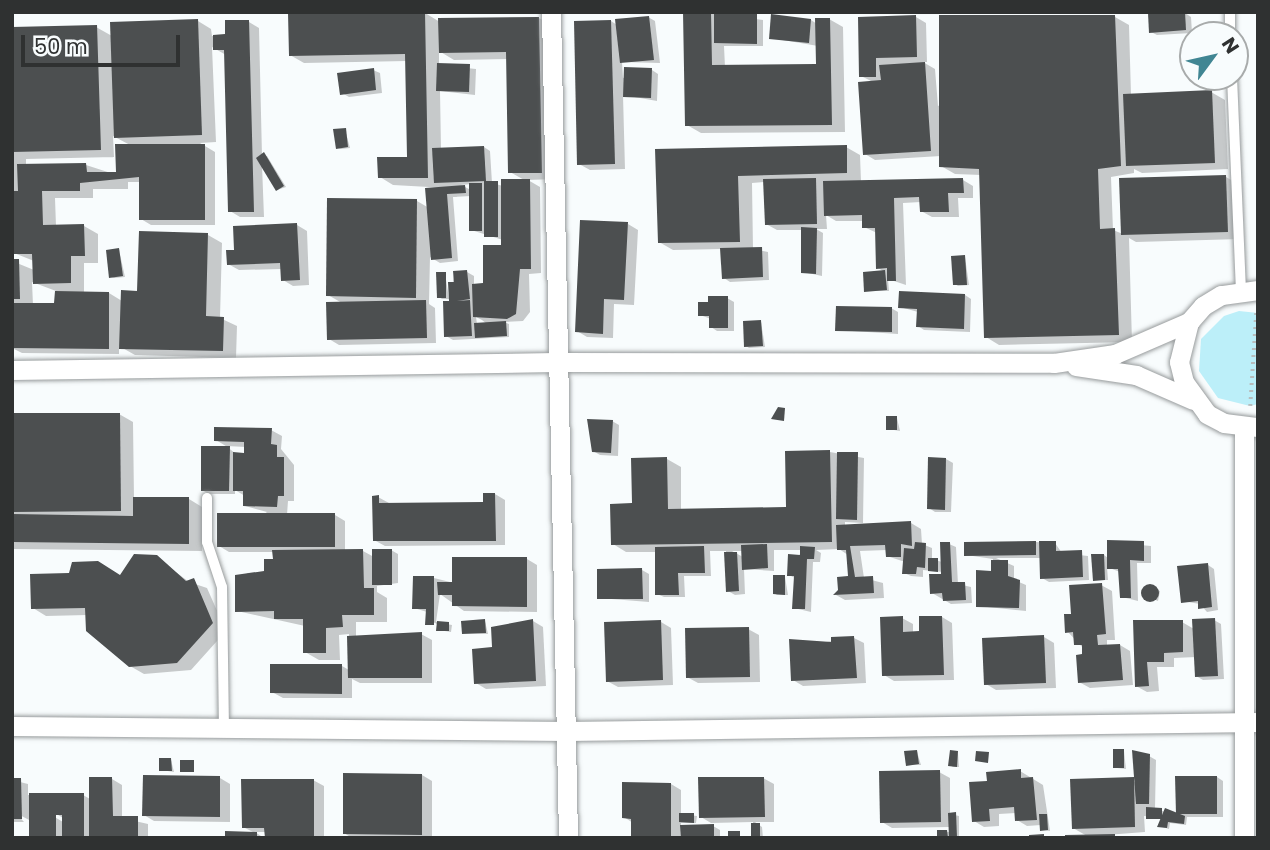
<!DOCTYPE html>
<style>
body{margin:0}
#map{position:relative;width:1270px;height:850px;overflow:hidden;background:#f8fcfd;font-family:Poppins,sans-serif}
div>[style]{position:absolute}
.green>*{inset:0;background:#bceff9}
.shadow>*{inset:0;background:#0003}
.building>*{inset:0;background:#4c4f50}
.round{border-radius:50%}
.path>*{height:3.5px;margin-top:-1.75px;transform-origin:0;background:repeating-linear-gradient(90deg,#b8bcbc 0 2px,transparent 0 7px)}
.roads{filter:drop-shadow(0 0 2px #979b9c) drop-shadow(0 0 2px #979b9c)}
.lane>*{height:10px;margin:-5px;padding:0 5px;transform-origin:5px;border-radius:5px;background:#fff}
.street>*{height:19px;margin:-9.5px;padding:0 9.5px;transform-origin:9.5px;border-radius:9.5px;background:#fff}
span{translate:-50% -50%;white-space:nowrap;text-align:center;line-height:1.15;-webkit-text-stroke:7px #f8fcfd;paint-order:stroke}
.frame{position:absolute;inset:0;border:14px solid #2f3131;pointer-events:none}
.north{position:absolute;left:1179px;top:21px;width:70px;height:70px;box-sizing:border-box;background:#f8fcfd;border:2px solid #a8abab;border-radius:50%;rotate:57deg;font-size:19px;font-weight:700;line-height:28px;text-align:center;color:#2f3131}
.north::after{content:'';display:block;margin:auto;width:24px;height:32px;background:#418693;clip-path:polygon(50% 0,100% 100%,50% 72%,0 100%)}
.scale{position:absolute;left:21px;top:35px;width:159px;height:32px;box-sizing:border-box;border:4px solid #2f3131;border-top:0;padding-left:9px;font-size:21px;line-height:24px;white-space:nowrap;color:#2f3131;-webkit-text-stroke:5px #f8fcfd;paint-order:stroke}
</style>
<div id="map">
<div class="green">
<i style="clip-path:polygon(1239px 311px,1258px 313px,1258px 404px,1250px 406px,1218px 398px,1199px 371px,1201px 339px,1224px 316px)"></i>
</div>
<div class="shadow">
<i style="clip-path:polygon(evenodd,425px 13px,440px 22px,539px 18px,553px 26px,555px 179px,528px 180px,540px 187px,541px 273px,529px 274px,530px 312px,523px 321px,504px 322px,509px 324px,509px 337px,453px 340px,446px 336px,454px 273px,467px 272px,474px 276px,474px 285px,485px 285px,503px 247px,503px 240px,471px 230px,471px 196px,453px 197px,458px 261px,440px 263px,430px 257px,429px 304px,435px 308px,436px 343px,339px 345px,329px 339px,342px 303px,328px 295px,417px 201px,429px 208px,447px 188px,393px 185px,380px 177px,409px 158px,407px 61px,304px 63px,290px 55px,425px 13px,439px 51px,454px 60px,508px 59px,510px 172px,526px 181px,503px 186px,492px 183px,490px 151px,484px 147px,441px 149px,440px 91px,475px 95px,476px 69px,439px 65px,439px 51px,425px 13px,471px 184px,471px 190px,461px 185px,471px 184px,425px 13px,476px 317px,482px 320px,487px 324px,477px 324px,476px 317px)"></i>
<i style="clip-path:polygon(710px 13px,763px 20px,763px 46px,724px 46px,725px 67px,818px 65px,818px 46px,771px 38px,811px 20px,817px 24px,829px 19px,843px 27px,845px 132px,701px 133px,687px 125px)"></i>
<i style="clip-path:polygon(1185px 13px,1191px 17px,1192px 33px,1157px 35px,1151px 32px)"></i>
<i style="clip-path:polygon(648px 17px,655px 21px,660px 63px,622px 62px,623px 78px,652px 70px,658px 74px,657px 101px,623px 95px,625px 169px,590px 170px,579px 164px,611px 21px,617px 25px)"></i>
<i style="clip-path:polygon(916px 17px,926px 23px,927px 62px,923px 62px,935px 69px,938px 106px,1115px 17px,1129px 25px,1131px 95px,1211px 92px,1225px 100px,1228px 169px,1142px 173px,1134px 169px,1134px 173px,1111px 177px,1113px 230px,1123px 234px,1226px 177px,1240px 185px,1241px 239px,1136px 242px,1129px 238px,1132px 342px,999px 345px,986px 337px,981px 175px,955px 174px,941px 166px,941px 156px,875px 160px,865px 154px,873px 82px,861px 76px,860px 18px)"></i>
<i style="clip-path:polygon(evenodd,198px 21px,211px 29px,212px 36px,227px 36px,249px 22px,259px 28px,262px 156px,267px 156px,286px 187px,277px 190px,262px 165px,264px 217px,240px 217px,230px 211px,226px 55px,212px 47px,216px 142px,200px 143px,215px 152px,215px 225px,151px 225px,141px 219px,141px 182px,128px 182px,128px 189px,93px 189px,93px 198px,55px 198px,56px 226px,84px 226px,98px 234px,98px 263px,84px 263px,84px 293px,109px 293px,122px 301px,139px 292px,208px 235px,222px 243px,220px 318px,237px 326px,236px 358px,135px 355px,119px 346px,119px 354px,22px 353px,12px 348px,12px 261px,34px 270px,34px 261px,14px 253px,12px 29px,96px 27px,112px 36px,198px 21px,113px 136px,130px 145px,117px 175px,86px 165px,26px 166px,26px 159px,114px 157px,113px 136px,198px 21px,32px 282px,56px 291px,56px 305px,33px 305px,32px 282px)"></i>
<i style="clip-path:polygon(373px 70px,380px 73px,382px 93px,349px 97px,342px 93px)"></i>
<i style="clip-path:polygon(345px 130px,350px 148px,341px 149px,338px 148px)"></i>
<i style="clip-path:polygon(846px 147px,860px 155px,861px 182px,963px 180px,973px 186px,973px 198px,958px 198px,959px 217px,932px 217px,921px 211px,921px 202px,903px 203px,906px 285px,888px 279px,889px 291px,866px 291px,885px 272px,878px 268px,877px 233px,864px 227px,864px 221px,836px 221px,826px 215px,827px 229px,816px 229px,823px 233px,822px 276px,803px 272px,803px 230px,777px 230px,766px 224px,765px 182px,752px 183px,753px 249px,768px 252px,769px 280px,730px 282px,724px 278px,722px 249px,673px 250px,659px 242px,657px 150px)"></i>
<i style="clip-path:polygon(628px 224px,638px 230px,634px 305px,614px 304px,613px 338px,587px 337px,577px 331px)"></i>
<i style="clip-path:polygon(297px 225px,307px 231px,309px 285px,293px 286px,283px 280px,282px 269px,239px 270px,228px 264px,236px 251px)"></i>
<i style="clip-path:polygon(119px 250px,125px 277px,114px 278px,111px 277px)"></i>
<i style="clip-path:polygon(965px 257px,969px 285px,958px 286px,955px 284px)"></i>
<i style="clip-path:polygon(445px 273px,449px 299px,442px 299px,439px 297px)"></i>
<i style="clip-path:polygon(965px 295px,971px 299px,970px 332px,924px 330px,918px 326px,918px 312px,900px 307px)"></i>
<i style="clip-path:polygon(727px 298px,734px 302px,734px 331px,717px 331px,711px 327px,711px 319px,700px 315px,710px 304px)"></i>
<i style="clip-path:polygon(891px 308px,898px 312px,898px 334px,837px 330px)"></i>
<i style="clip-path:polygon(761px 322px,765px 347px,749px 348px,746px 346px)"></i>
<i style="clip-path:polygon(119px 414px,133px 422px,134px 499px,189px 499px,202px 507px,202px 551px,12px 549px,12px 415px)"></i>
<i style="clip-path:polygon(897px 418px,900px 431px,888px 429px)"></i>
<i style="clip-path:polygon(612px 421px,619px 425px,618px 456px,600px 455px,593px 451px)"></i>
<i style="clip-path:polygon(evenodd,271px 430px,282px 436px,281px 449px,294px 465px,294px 501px,288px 501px,287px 515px,335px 515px,345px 521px,345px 551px,363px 551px,374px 557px,391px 550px,398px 554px,398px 583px,377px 586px,377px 592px,387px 598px,387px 622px,356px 622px,356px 637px,421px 634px,432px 640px,432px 683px,360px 683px,352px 679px,352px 698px,283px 698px,272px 692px,342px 666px,349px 670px,349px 634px,339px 635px,340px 660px,319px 660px,305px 652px,305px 626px,237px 611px,247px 573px,266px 572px,275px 560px,274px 552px,229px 552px,219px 546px,267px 512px,245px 506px,245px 496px,235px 490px,235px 494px,209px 494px,202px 490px,229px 448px,216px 440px,271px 430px,226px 446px,246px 447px,246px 455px,236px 454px,226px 446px)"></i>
<i style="clip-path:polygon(evenodd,787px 452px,830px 452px,864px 458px,863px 523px,845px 522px,845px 526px,911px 523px,921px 529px,922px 544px,932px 548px,932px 559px,942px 562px,949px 544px,956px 547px,958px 584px,971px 587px,972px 603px,951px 604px,932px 593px,943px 572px,923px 570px,923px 577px,911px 576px,904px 573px,905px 562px,887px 556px,887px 550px,860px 551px,864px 578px,883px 583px,884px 598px,845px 600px,836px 595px,850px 578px,848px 555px,839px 549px,816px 550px,821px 553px,820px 562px,813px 562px,811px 612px,794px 608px,795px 578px,789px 575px,802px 550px,774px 550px,774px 571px,744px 569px,745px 594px,735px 595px,728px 591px,726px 551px,710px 551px,711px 576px,684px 576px,685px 597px,664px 597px,657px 594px,656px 552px,626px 552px,613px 544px,633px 505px,667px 459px,681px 467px,681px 511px,788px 509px,787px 452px,732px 551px,743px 551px,743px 557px,732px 551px)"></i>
<i style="clip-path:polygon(946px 459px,953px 463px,951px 512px,935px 512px,929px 508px)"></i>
<i style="clip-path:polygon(495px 494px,505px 500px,505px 545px,385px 546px,374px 540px,378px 497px,389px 503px,485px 504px)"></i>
<i style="clip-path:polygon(1036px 542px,1055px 543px,1062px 553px,1088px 556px,1089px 580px,1049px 582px,1042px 578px,1041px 558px,996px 558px,1014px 566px,1014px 580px,1026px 585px,1026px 611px,978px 606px,992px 572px,993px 559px,966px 555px)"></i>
<i style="clip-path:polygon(1109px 542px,1151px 546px,1151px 563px,1137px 563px,1138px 601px,1122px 597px,1120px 572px,1107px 567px,1108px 580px,1094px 580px,1104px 555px,1108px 558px)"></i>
<i style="clip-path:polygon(156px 557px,189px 582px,207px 588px,226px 631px,191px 670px,144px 674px,130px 666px,87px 615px,46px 616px,33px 608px,121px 577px)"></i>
<i style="clip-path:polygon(527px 559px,537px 565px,537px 612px,464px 611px,440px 594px,436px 622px,452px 625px,451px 632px,438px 630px,439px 625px,427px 619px,427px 612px,414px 608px,434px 578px,454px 583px)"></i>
<i style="clip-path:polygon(1208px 565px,1214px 569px,1218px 610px,1207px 612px,1200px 604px,1182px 601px)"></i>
<i style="clip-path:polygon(642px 570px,649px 574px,649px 602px,599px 598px)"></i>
<i style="clip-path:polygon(785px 577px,788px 595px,777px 595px,774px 593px)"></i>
<i style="clip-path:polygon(1101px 585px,1112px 591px,1115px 640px,1107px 640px,1107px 646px,1120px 645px,1130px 651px,1133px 685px,1090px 688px,1079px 682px,1084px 649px,1067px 631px)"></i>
<i style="clip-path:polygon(1147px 587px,1160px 591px,1158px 601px,1145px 596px)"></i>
<i style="clip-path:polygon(942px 617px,952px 623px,954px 680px,894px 681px,884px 675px,902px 618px,913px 624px,913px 633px,921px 633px)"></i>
<i style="clip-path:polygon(1214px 620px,1221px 624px,1224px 679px,1203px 680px,1196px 676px,1196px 657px,1174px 658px,1174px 667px,1157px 667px,1159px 691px,1147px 692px,1136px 686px,1134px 622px,1182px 622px,1194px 629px)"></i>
<i style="clip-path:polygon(485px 621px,488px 634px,463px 633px)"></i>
<i style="clip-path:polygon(533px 621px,543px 627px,546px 686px,486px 689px,476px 683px,494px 649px)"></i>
<i style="clip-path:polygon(661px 622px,671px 628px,673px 685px,618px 687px,607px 681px)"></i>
<i style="clip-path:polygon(748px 629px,759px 635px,760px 682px,698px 683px,687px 677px)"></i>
<i style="clip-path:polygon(1044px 637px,1054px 643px,1056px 688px,996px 690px,986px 684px)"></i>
<i style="clip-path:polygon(854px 638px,864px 643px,866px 683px,803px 686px,793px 680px,791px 641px,819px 643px)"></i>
<i style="clip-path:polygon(1124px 751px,1126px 769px,1117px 768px,1115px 767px)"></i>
<i style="clip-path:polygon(917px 752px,921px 765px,907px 765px)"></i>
<i style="clip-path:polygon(958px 753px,959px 767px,953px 767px,950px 765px)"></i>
<i style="clip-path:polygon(1149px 756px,1156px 760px,1155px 809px,1177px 815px,1217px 777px,1223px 781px,1223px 817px,1187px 817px,1186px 825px,1170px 823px,1169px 829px,1159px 826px,1165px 819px,1144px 816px,1145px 832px,1067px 838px,1087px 836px,1073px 828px,1136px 781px)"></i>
<i style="clip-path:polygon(171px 760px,174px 772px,161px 770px)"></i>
<i style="clip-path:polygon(1020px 771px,1043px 785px,1050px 831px,1042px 830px,1041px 825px,1027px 826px,1017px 820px,1016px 813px,999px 814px,999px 826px,984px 827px,974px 821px,989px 782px)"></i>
<i style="clip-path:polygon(939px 772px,950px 778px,950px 814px,959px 816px,959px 838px,939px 838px,939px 832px,950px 832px,950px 827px,892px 828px,882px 822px)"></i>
<i style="clip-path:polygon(422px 775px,432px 781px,432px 838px,352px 838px,344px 833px)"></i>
<i style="clip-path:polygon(220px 778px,230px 784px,230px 822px,154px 821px,144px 815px)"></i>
<i style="clip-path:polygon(763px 778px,774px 784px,774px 822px,755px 822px,762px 827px,763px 838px,753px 838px,753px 822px,711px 823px,701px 817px)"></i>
<i style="clip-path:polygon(evenodd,112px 779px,122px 785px,122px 818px,148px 824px,148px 838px,31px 838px,31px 821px,16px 813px,24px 822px,12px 822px,12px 780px,28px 784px,28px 795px,83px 795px,90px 799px,112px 779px,50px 810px,63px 818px,63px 822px,48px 813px,50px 810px)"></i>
<i style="clip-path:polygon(313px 780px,324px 786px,324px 838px,266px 838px,266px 832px,255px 832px,264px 838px,227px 838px,255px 833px,243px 827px)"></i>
<i style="clip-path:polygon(671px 784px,681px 790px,681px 814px,697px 816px,696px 823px,681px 823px,681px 827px,713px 826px,720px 830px,720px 838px,633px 838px,633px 823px,624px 817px)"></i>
</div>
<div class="building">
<i style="clip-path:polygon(425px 12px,428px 178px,378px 178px,377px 157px,407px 157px,405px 54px,289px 56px,288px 13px)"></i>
<i style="clip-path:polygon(683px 12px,711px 12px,712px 65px,816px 64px,815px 18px,830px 18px,832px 125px,685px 126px)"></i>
<i style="clip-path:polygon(1185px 12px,1186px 30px,1149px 33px,1148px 13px)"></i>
<i style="clip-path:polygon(714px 14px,757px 14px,757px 44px,714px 43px)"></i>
<i style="clip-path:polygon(771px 14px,811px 19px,809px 43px,769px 39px)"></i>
<i style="clip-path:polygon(916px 15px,917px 57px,876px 58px,876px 77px,859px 77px,858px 17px)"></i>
<i style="clip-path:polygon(939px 15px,1115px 15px,1121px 166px,1098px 169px,1100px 229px,1115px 228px,1119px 335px,984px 338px,979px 169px,939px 167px)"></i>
<i style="clip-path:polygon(649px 16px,654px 60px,620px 63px,615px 19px)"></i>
<i style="clip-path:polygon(539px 17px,542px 173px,508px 173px,506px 52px,439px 53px,438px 18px)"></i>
<i style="clip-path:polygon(198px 19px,202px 135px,114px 138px,110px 22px)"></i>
<i style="clip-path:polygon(225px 20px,249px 20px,254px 212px,228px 212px,224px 50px,213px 50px,213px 35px,225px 34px)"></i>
<i style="clip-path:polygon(611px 20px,615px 164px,577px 165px,574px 21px)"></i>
<i style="clip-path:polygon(97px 25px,101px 150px,12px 152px,12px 27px)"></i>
<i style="clip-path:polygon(925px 62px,931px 151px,863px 155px,858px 82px,881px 80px,879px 65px)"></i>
<i style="clip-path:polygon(437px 63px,470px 64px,469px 92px,436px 91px)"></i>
<i style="clip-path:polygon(624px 67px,652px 68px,651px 98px,623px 97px)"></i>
<i style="clip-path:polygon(374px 68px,376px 90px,340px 95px,337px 73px)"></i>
<i style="clip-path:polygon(1212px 90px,1215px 163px,1126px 166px,1123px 94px)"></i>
<i style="clip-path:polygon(346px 128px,348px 147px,336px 149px,333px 129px)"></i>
<i style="clip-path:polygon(115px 144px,205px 144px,205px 220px,139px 220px,139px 177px,80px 183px,80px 191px,42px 191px,43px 225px,84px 224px,85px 256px,71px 256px,71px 283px,33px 284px,32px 254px,12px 254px,12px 191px,18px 191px,17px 164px,86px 163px,87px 172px,116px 172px)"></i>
<i style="clip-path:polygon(847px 145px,847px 173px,738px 176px,740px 242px,658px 243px,655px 149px)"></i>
<i style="clip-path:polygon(484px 146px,486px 181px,434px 183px,432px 148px)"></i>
<i style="clip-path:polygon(264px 152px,284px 186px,276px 191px,256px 158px)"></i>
<i style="clip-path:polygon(1226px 175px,1228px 232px,1121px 235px,1119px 178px)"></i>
<i style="clip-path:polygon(816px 178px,817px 224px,765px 225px,763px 179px)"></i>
<i style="clip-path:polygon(963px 178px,964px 193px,948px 193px,949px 212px,920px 212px,919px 197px,894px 198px,896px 281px,887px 281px,887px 268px,876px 269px,875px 228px,862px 228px,862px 215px,824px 216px,823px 181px)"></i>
<i style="clip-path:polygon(501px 179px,530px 179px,531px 269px,520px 269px,516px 314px,507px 319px,473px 317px,472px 284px,483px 283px,483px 245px,501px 245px)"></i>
<i style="clip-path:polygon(484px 181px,498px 181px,498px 237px,484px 237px)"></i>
<i style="clip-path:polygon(469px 183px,482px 183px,482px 231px,469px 231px)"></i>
<i style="clip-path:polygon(465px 185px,466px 193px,447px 194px,452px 258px,431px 260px,425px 188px)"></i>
<i style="clip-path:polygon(327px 198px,417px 199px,416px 298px,326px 296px)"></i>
<i style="clip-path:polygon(580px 220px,628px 222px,624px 300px,604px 299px,603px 334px,575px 332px)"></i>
<i style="clip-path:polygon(297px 223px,300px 280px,281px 281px,280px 263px,227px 265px,226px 250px,234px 250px,233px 226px)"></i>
<i style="clip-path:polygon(801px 227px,817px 228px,816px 274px,801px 273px)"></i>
<i style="clip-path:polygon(139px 231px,208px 233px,206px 316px,224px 317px,223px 351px,119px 349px,121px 290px,137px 291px)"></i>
<i style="clip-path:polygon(762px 247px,763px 277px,722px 279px,720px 248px)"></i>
<i style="clip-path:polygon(119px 248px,123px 276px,109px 278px,106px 250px)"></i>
<i style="clip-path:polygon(965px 255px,967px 285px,953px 285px,951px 256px)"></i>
<i style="clip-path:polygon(12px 259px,19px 259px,20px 299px,12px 299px)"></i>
<i style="clip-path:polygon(467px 270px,470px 299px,457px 301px,470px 300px,472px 336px,444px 337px,443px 301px,449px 301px,448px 282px,454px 282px,453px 271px)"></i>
<i style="clip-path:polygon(885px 270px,887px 290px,864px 292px,863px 272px)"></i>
<i style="clip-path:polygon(436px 272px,446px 272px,446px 298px,437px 298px)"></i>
<i style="clip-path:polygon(55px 291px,109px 292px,109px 349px,12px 348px,12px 303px,54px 303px)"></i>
<i style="clip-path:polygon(899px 291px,965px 294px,964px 329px,916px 327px,917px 309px,898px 308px)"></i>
<i style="clip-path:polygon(708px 296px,728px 296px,728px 328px,709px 328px,709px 316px,698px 316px,698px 302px,708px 302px)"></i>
<i style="clip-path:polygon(426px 300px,427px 338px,327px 340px,326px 302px)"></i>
<i style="clip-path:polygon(836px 306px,892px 307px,892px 332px,835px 331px)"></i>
<i style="clip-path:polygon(761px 320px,763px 346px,744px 347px,743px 321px)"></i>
<i style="clip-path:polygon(506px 321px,507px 336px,475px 338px,474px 323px)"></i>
<i style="clip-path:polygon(778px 407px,785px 408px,784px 421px,771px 419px)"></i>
<i style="clip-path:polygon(12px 413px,120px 413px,121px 511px,12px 512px)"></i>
<i style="clip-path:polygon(886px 416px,897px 416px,897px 430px,886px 430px)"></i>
<i style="clip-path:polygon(587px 419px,613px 420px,611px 453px,592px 452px)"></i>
<i style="clip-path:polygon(214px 427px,272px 428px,271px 444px,277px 445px,277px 457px,284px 457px,284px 496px,278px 496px,277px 507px,243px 506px,243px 491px,233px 491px,233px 452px,244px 453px,244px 442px,214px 441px)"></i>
<i style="clip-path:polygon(201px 446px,230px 446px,229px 491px,201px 491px)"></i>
<i style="clip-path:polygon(830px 450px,832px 542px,611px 545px,610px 504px,632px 503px,631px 458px,667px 457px,668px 509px,786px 507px,785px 451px)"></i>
<i style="clip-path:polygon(837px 452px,858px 452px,857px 520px,836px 519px)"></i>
<i style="clip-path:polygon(928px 457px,946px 458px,945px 510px,927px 509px)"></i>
<i style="clip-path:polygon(483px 493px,495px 493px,496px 541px,373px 541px,372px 496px,379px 495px,379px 503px,483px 502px)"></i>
<i style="clip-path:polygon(133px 497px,189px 497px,189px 544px,12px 542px,12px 514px,133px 516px)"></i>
<i style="clip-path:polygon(217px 513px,335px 513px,335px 547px,217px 547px)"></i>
<i style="clip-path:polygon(911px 521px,912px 546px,901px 544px,901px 557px,886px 557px,885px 545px,850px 546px,855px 577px,873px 576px,874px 593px,833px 595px,838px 590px,837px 577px,848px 576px,846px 550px,837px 550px,836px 525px)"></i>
<i style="clip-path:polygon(1107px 540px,1144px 541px,1144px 561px,1130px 560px,1131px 598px,1120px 598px,1118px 569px,1107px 569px)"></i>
<i style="clip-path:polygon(1036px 541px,1036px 555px,964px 556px,964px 542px)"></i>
<i style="clip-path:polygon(1039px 541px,1056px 541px,1056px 551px,1082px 550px,1083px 577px,1040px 579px)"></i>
<i style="clip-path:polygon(915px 542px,926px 543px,925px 568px,917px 567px,916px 574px,902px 574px,904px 548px,914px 549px)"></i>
<i style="clip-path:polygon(940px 542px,950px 542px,952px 582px,965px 582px,966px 600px,943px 601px,942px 593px,930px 594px,929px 574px,941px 574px)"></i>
<i style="clip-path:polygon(767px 544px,768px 568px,742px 570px,741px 545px)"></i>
<i style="clip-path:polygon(704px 546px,705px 573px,678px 573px,679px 595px,655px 595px,655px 547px)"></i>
<i style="clip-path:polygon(800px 546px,815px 547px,814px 559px,807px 559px,805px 609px,792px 609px,794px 576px,787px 576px,788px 554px,800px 555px)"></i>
<i style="clip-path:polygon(363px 549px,364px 588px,374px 588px,374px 615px,342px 615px,343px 627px,326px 628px,326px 653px,303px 653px,303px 619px,274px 619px,274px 611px,235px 612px,235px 575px,264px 571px,264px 559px,273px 559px,272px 550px)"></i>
<i style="clip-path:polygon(372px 549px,392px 549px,392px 585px,372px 585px)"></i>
<i style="clip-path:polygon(724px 552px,737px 552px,739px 591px,726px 592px)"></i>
<i style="clip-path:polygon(134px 554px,157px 555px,186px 581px,194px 578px,213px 623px,177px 663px,129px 667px,86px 631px,85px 608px,31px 609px,30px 574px,69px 573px,72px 562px,98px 561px,120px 575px)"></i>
<i style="clip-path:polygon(1091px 554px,1104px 554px,1105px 580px,1093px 581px)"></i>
<i style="clip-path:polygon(452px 557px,527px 557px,527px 607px,452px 606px,452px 595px,438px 595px,437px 582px,452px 582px)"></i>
<i style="clip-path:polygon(928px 558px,938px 558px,938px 572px,928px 571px)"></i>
<i style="clip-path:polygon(991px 560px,1008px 560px,1008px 576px,1020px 580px,1019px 608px,976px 607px,976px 570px,991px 571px)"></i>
<i style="clip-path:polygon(1208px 563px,1212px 607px,1198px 609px,1198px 601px,1181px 603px,1177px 566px)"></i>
<i style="clip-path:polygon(642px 568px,643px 599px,597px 599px,597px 569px)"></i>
<i style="clip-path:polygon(773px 575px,785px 575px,785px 595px,773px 594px)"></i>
<i style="clip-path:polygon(413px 576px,434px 576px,434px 625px,425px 625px,426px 609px,412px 609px)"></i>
<i style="clip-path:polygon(1102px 583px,1106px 634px,1097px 635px,1098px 645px,1120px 644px,1123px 680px,1078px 683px,1076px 655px,1082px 654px,1082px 645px,1074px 645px,1073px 632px,1065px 633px,1064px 614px,1071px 614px,1069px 585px)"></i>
<i class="round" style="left:1141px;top:584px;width:18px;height:18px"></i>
<i style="clip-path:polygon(903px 616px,903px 632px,919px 631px,919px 616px,942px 616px,944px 675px,882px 676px,880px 617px)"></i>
<i style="clip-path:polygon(1215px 618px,1218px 676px,1195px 677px,1192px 619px)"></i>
<i style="clip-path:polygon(485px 619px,486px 633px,462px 634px,461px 621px)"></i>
<i style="clip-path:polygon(533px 619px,536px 681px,474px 684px,472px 649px,492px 647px,491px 627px)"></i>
<i style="clip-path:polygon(661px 620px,663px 680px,606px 682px,604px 622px)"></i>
<i style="clip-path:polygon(1133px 620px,1183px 620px,1183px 652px,1164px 653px,1164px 662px,1147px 662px,1149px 686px,1135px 687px)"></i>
<i style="clip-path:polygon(437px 621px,449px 622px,449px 631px,436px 631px)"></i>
<i style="clip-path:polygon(749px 627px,750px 677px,686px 678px,685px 628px)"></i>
<i style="clip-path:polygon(422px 632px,422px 678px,348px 678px,347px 636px)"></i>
<i style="clip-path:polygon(1044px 635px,1046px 683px,984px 685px,982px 638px)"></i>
<i style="clip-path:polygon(854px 636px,857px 678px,791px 681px,789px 639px,831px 642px,831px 637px)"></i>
<i style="clip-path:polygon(270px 664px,342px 664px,342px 694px,270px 693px)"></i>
<i style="clip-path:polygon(1113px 749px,1124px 749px,1124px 768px,1113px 768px)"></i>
<i style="clip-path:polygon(917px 750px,919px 764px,906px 766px,904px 751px)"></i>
<i style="clip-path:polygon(950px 750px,958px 751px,957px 767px,948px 766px)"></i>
<i style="clip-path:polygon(1132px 750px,1150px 754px,1149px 804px,1136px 804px)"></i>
<i style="clip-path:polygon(976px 751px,989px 752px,988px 763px,975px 761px)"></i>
<i style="clip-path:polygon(159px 758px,171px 758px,172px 771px,159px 771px)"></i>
<i style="clip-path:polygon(180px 760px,194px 760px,194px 772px,180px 772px)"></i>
<i style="clip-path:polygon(1021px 769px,1021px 778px,1033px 777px,1037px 820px,1015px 821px,1014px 807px,989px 809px,990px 821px,972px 822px,969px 782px,987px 781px,986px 772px)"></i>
<i style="clip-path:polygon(940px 770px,941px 822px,880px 823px,879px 771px)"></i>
<i style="clip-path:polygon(343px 773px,422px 774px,422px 835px,343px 834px)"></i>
<i style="clip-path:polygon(143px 775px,220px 776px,220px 817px,142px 816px)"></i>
<i style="clip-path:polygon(1175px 776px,1217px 776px,1217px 814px,1176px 814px)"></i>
<i style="clip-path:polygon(89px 777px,112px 777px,113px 816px,138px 816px,138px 838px,89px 838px)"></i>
<i style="clip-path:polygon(698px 777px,764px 777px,765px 817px,699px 818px)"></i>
<i style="clip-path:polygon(1134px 777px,1135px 827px,1072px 829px,1070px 779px)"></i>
<i style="clip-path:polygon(12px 778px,21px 778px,22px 819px,12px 819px)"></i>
<i style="clip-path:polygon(241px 779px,314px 779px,314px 838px,265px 838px,264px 828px,242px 828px)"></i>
<i style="clip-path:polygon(622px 782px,671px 783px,671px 838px,631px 838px,631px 819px,622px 818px)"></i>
<i style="clip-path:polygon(29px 793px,84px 793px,84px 837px,62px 837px,62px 815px,56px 815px,56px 838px,29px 838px)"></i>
<i style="clip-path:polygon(1146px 807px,1162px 808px,1162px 819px,1146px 819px)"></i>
<i style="clip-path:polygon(1165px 808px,1185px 816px,1184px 824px,1168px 822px,1167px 828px,1157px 827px)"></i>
<i style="clip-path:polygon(956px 812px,957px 838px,949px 838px,948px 813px)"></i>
<i style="clip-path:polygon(679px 813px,694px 813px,694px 823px,679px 822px)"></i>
<i style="clip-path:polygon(1039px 814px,1047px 814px,1048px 830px,1040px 831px)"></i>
<i style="clip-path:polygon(751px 823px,760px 823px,760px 838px,751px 838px)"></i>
<i style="clip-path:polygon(714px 824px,714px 838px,681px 838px,680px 825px)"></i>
<i style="clip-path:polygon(937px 830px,947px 830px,948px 838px,937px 838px)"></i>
<i style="clip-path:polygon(225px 831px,257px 832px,257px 838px,225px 838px)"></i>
<i style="clip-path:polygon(728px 831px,740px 831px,740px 838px,728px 838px)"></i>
<i style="clip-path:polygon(1044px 834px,1044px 838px,1029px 838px,1029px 835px)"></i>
<i style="clip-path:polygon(1115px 834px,1115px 838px,1065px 838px,1065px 835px)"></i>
</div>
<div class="path">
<i style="left:1250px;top:406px;width:94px;rotate:-86.3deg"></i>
</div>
<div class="roads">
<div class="lane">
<i style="left:1230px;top:12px;width:23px;rotate:90deg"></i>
<i style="left:1232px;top:77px;width:212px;rotate:87.6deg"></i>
<i style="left:207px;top:498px;width:44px;rotate:90deg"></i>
<i style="left:207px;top:542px;width:47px;rotate:71.6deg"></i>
<i style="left:222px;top:587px;width:141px;rotate:89.2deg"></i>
</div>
<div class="street">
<i style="left:551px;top:12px;width:826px;rotate:88.82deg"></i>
<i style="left:1258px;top:290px;width:37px;rotate:172deg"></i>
<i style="left:1221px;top:295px;width:21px;rotate:149deg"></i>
<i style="left:1203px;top:306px;width:21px;rotate:131deg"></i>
<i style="left:1189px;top:322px;width:41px;rotate:104deg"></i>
<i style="left:1179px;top:362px;width:21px;rotate:76deg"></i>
<i style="left:1184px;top:382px;width:39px;rotate:54deg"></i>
<i style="left:1207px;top:414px;width:19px;rotate:28deg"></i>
<i style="left:1224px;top:423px;width:34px;rotate:7deg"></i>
<i style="left:1076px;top:366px;width:61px;rotate:8.5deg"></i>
<i style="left:1136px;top:375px;width:62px;rotate:23.7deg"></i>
<i style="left:12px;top:370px;width:544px;rotate:-0.84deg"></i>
<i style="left:556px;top:362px;width:498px;rotate:0.1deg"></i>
<i style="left:1054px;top:363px;width:62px;rotate:-8.4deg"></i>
<i style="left:1115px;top:354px;width:81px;rotate:-23.4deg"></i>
<i style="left:1244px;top:428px;width:410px;rotate:90deg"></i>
<i style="left:12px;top:726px;width:555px;rotate:0.52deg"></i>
<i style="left:567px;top:731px;width:691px;rotate:-0.75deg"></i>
</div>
</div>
<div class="frame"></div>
<div class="north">N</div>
<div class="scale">50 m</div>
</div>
